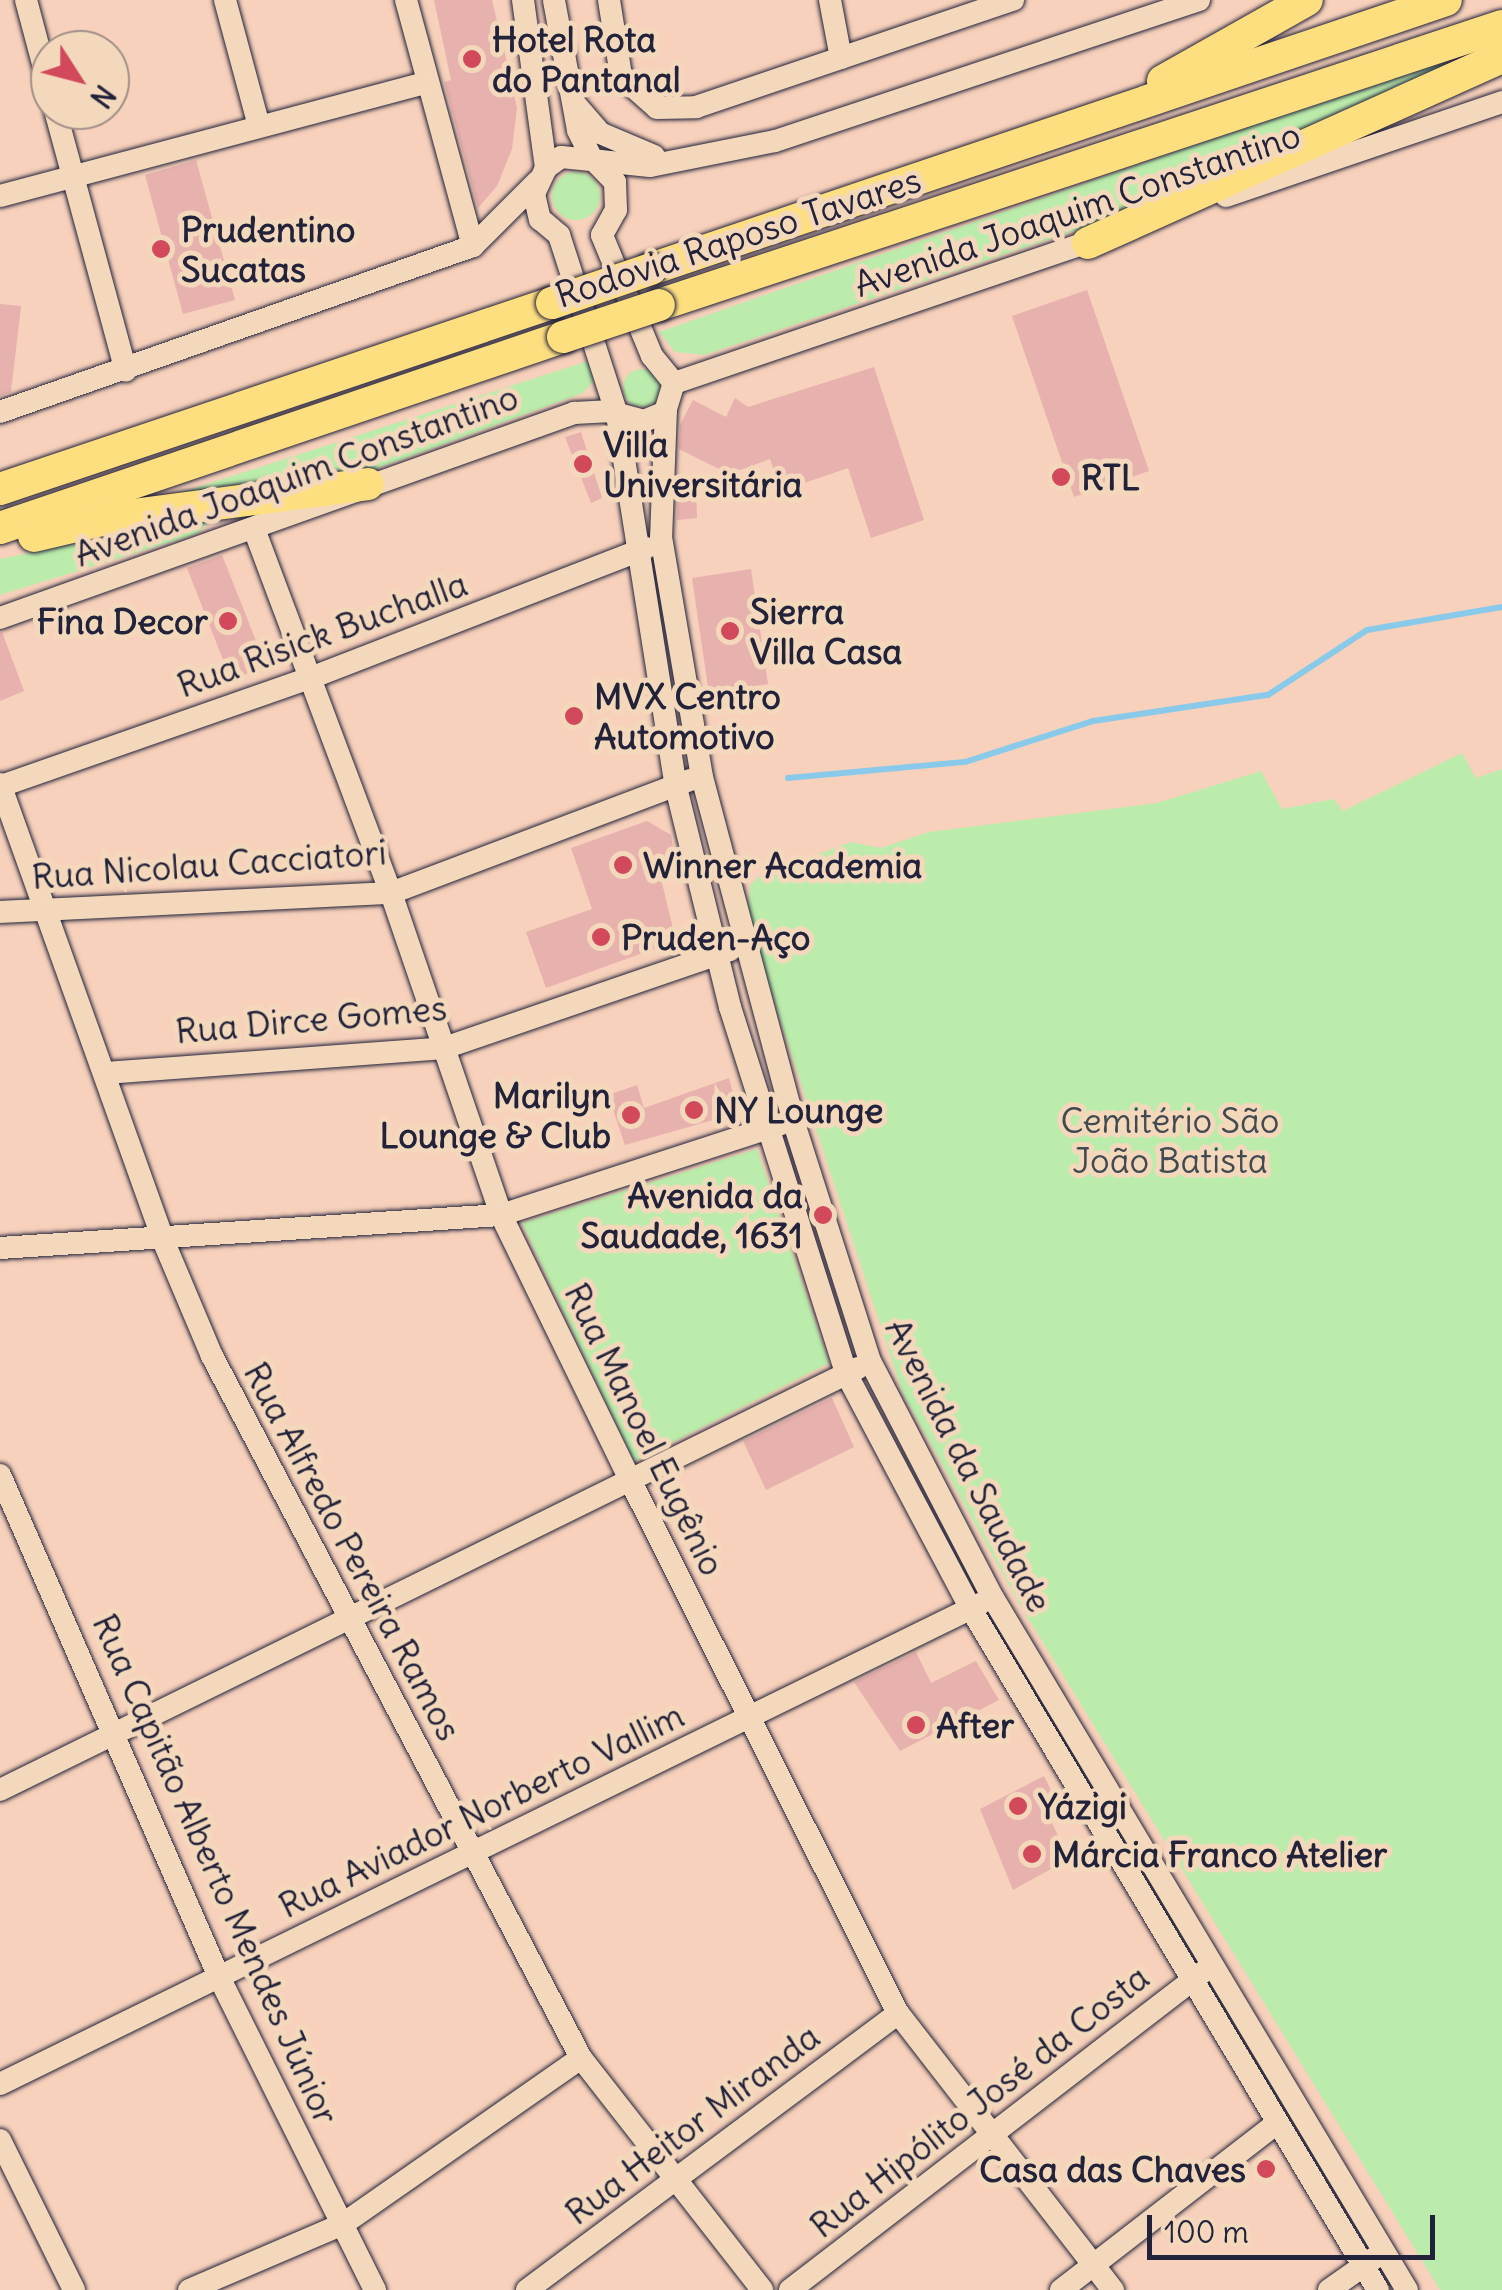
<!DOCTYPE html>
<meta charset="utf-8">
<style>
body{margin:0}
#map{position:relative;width:1502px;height:2290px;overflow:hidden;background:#f7d1bb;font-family:Delius,sans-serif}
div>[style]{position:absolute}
.green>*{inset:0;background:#bcecab}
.round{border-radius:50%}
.stream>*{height:6px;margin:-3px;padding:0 3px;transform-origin:3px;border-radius:3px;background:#89caea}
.building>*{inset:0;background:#e7b1ad}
.roads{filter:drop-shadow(0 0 2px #22223b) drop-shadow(0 0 2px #22223b)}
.minor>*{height:22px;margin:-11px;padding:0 11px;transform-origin:11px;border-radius:11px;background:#f4d8bb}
.highway>*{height:32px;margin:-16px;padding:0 16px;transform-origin:16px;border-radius:16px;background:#fedf80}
.bridges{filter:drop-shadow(0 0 2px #22223b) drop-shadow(0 0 2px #22223b)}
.highway-bridge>*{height:32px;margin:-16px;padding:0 16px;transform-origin:16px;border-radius:16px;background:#fedf80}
.dots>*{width:28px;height:28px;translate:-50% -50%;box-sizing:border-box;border:5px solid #f4d8bb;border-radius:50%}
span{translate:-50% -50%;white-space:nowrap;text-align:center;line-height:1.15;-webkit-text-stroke:10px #f4d8bb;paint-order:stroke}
.poi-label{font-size:35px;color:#22223b;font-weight:700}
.left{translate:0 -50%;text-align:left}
.right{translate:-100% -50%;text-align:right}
.street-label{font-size:35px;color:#22223b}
.park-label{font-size:35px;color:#414a51}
.north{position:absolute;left:30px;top:30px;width:100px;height:100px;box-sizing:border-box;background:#f4d8bb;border:2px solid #a08f88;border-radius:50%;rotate:126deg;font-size:28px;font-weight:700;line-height:40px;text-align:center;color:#22223b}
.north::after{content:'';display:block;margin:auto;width:35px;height:45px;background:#d1495b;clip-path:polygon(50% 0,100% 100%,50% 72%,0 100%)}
.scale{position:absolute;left:1147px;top:2215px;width:288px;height:45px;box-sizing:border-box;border:5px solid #22223b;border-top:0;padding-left:12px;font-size:30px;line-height:35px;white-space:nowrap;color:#22223b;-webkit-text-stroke:8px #f4d8bb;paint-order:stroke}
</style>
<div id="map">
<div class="green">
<i style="clip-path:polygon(1441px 59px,1447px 66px,1101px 222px,704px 355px,675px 352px,659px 332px)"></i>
<i class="round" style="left:552px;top:172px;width:48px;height:48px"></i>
<i style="clip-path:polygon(594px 359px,600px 374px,583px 393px,365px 473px,133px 508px)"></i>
<i class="round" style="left:623px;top:369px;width:38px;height:38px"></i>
<i style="clip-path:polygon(218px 513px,197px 534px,0 595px,0 559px)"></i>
<i style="clip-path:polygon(1462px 753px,1476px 778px,1502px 769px,1502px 2290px,1440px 2290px,1020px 1605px,903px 1394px,747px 919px,750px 885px,760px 876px,851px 842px,881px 848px,929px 832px,1157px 803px,1261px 771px,1282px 809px,1334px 799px,1343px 811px)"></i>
<i style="clip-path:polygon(757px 1149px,829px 1363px,634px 1462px,522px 1223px)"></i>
</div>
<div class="stream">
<i style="left:788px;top:778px;width:178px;rotate:-5.2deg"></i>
<i style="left:965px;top:762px;width:134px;rotate:-17.8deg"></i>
<i style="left:1093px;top:721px;width:177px;rotate:-8.5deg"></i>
<i style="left:1268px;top:695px;width:118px;rotate:-33.3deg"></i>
<i style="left:1367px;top:630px;width:137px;rotate:-9.7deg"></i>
</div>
<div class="building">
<i style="clip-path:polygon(434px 0,492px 0,508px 67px,517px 108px,512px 149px,497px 186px,478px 208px,444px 82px,451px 80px)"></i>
<i style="clip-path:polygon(196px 160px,235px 300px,183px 314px,145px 175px)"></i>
<i style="clip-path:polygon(1087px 290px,1149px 471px,1074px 497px,1012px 316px)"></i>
<i style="clip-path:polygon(0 304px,21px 306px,11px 392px,0 396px)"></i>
<i style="clip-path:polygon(874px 367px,924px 520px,871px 538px,848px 468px,781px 491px,770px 459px,729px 474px,679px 449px,680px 425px,693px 400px,726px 417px,735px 398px,748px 407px)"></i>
<i style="clip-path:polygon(581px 432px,602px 498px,591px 503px,565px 437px)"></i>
<i style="clip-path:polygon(696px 489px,697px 518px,677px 520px,678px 490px)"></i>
<i style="clip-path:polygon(222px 555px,266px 666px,231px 680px,187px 568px)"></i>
<i style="clip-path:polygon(751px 569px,768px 684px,709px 694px,692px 578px)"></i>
<i style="clip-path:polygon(2px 632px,24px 691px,0 701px,0 633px)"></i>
<i style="clip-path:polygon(647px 821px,671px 835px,678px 876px,662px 883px,676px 941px,546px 988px,526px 932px,592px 909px,571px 848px)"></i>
<i style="clip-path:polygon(729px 1078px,738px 1113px,625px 1145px,608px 1095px,637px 1085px,644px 1108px)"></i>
<i style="clip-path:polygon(832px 1398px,854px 1447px,766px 1490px,743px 1441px)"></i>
<i style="clip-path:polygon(916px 1652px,931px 1683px,976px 1661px,999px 1700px,900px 1751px,854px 1682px)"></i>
<i style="clip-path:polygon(1044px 1776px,1057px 1802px,1045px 1808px,1069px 1859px,1013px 1890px,980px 1809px)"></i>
</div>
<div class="roads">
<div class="minor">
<i style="left:26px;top:0;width:93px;rotate:75.1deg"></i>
<i style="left:225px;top:0;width:131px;rotate:74.9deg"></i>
<i style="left:406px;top:0;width:255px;rotate:74.8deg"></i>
<i style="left:523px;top:0;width:170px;rotate:82.2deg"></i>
<i style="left:609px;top:0;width:77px;rotate:81deg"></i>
<i style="left:621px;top:76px;width:48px;rotate:41.6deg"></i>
<i style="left:657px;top:108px;width:39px;rotate:-1deg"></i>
<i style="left:696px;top:107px;width:335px;rotate:-18.7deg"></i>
<i style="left:830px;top:0;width:59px;rotate:79.3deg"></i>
<i style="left:1199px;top:0;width:447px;rotate:161.6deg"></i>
<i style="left:775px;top:141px;width:127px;rotate:168.7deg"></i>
<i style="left:650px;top:166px;width:89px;rotate:-174.2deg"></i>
<i style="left:561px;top:157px;width:19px;rotate:144deg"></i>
<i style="left:546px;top:168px;width:29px;rotate:115deg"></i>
<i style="left:534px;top:194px;width:26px;rotate:77deg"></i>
<i style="left:540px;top:219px;width:25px;rotate:40deg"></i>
<i style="left:559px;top:235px;width:189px;rotate:72.1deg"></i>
<i style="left:617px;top:415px;width:373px;rotate:81deg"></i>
<i style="left:675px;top:783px;width:231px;rotate:76.2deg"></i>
<i style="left:730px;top:1007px;width:386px;rotate:72.4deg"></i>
<i style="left:847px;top:1375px;width:265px;rotate:62.1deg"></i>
<i style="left:971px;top:1609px;width:793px;rotate:59.14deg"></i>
<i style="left:575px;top:104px;width:38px;rotate:49deg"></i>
<i style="left:600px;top:133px;width:59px;rotate:23.1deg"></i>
<i style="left:55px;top:110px;width:270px;rotate:74.8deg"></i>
<i style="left:0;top:196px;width:439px;rotate:-14.9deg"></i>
<i style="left:1226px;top:196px;width:292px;rotate:-18.8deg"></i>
<i style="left:674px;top:383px;width:451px;rotate:-18.8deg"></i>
<i style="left:666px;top:409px;width:128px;rotate:92.2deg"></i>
<i style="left:661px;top:537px;width:243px;rotate:80.3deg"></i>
<i style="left:702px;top:777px;width:355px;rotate:75.1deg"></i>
<i style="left:793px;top:1120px;width:253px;rotate:72.3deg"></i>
<i style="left:870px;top:1361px;width:267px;rotate:62.6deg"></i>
<i style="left:993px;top:1598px;width:806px;rotate:59.11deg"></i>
<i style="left:0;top:412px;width:501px;rotate:-19.34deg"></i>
<i style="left:473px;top:246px;width:91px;rotate:-45deg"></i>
<i style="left:254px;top:529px;width:389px;rotate:69.4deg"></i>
<i style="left:391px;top:893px;width:340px;rotate:71.1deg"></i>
<i style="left:501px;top:1215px;width:292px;rotate:64deg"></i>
<i style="left:629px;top:1478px;width:599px;rotate:63.31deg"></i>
<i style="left:898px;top:2013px;width:351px;rotate:52.2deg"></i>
<i style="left:0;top:618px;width:610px;rotate:-19.65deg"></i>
<i style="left:574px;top:413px;width:33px;rotate:-3deg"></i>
<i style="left:607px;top:411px;width:38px;rotate:15deg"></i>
<i style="left:644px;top:421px;width:23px;rotate:-23deg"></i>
<i style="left:665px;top:412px;width:30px;rotate:-73deg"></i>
<i style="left:674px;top:383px;width:35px;rotate:-129deg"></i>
<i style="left:652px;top:356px;width:131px;rotate:-112.5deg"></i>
<i style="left:602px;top:235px;width:29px;rotate:-61deg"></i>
<i style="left:616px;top:210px;width:28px;rotate:-92deg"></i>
<i style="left:615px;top:182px;width:35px;rotate:-134deg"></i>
<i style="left:591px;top:157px;width:30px;rotate:-116deg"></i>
<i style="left:578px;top:130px;width:132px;rotate:-100.5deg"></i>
<i style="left:0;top:784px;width:484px;rotate:70.3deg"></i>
<i style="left:163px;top:1240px;width:126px;rotate:67.1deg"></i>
<i style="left:212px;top:1356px;width:793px;rotate:62.27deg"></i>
<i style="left:581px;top:2058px;width:294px;rotate:52deg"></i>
<i style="left:1px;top:786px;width:330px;rotate:-19.3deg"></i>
<i style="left:313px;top:677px;width:357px;rotate:-21.2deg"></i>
<i style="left:0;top:912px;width:391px;rotate:-2.8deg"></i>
<i style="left:391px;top:893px;width:320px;rotate:-20.7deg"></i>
<i style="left:106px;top:1073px;width:339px;rotate:-4.2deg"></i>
<i style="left:444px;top:1048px;width:302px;rotate:-18.9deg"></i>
<i style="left:0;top:1248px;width:502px;rotate:-3.77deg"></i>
<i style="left:501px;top:1215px;width:294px;rotate:-18deg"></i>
<i style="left:0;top:1475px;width:548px;rotate:66.43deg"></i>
<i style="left:219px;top:1977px;width:350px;rotate:63.5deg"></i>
<i style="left:0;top:1790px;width:956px;rotate:-26.19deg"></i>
<i style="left:0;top:2084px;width:1091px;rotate:-26.1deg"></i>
<i style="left:0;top:2140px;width:167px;rotate:63.7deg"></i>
<i style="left:189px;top:2290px;width:168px;rotate:-23.2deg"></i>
<i style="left:343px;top:2224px;width:290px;rotate:-34.9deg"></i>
<i style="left:527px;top:2290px;width:463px;rotate:-36.7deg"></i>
<i style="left:790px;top:2290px;width:521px;rotate:-37.6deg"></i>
<i style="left:1061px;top:2290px;width:272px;rotate:-37.7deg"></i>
<i style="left:1329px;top:2290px;width:57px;rotate:-35.1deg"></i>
</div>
<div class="highway">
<i style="left:1163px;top:81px;width:165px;rotate:-29.4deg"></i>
<i style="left:1088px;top:243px;width:454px;rotate:-24.2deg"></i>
<i style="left:651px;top:269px;width:839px;rotate:-18.69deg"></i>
<i style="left:659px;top:305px;width:888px;rotate:-18.31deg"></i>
<i style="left:0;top:489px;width:582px;rotate:-18.62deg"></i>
<i style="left:0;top:528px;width:595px;rotate:-18.74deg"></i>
<i style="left:34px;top:536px;width:78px;rotate:-13.3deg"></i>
<i style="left:110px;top:518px;width:260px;rotate:-7.5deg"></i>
</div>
</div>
<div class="bridges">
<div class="highway-bridge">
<i style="left:552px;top:303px;width:105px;rotate:-19deg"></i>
<i style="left:563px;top:337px;width:101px;rotate:-18.4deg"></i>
</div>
</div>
<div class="dots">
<i style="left:472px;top:59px;background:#d1495b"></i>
<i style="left:161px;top:249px;background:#d1495b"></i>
<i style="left:583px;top:464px;background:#d1495b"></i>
<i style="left:1061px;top:477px;background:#d1495b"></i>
<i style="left:228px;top:621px;background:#d1495b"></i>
<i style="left:730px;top:631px;background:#d1495b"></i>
<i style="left:574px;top:716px;background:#d1495b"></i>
<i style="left:623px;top:865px;background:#d1495b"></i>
<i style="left:601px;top:937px;background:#d1495b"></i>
<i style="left:694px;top:1110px;background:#d1495b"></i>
<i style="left:631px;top:1115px;background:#d1495b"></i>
<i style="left:823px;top:1215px;background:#d1495b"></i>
<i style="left:916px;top:1725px;background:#d1495b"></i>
<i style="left:1018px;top:1806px;background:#d1495b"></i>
<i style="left:1032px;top:1854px;background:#d1495b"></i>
<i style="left:1266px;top:2169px;background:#d1495b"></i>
</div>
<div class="poi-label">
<span class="left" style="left:492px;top:59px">Hotel Rota<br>do Pantanal</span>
<span class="left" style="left:181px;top:249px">Prudentino<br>Sucatas</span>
<span class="left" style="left:603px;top:464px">Villa<br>Universitária</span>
<span class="left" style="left:1081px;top:477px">RTL</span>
<span class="left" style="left:750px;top:631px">Sierra<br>Villa Casa</span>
<span class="right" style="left:208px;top:621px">Fina Decor</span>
<span class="left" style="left:594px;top:716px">MVX Centro<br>Automotivo</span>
<span class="left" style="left:643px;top:865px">Winner Academia</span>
<span class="left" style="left:621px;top:937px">Pruden-Aço</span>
<span class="right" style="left:611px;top:1115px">Marilyn<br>Lounge &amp; Club</span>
<span class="left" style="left:714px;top:1110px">NY Lounge</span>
<span class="right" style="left:803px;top:1215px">Avenida da<br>Saudade, 1631</span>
<span class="left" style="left:936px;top:1725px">After</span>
<span class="left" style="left:1038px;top:1806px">Yázigi</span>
<span class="left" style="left:1052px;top:1854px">Márcia Franco Atelier</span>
<span class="right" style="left:1246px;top:2169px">Casa das Chaves</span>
</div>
<div class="street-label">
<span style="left:1077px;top:209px;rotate:-19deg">Avenida Joaquim Constantino</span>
<span style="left:738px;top:237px;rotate:-18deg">Rodovia Raposo Tavares</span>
<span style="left:296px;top:475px;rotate:-20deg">Avenida Joaquim Constantino</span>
<span style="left:322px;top:634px;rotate:-20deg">Rua Risick Buchalla</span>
<span style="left:209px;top:864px;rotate:-4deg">Rua Nicolau Cacciatori</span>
<span style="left:311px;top:1019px;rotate:-5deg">Rua Dirce Gomes</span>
<span style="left:645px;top:1429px;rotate:64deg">Rua Manoel Eugênio</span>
<span style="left:969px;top:1465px;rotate:63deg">Avenida da Saudade</span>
<span style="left:353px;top:1551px;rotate:62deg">Rua Alfredo Pereira Ramos</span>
<span style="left:481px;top:1810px;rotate:-26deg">Rua Aviador Norberto Vallim</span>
<span style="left:216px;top:1869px;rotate:66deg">Rua Capitão Alberto Mendes Júnior</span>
<span style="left:979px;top:2101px;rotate:-38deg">Rua Hipólito José da Costa</span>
<span style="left:692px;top:2124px;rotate:-37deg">Rua Heitor Miranda</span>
</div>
<div class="park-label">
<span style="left:1170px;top:1140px">Cemitério São<br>João Batista</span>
</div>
<div class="north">N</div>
<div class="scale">100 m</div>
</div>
